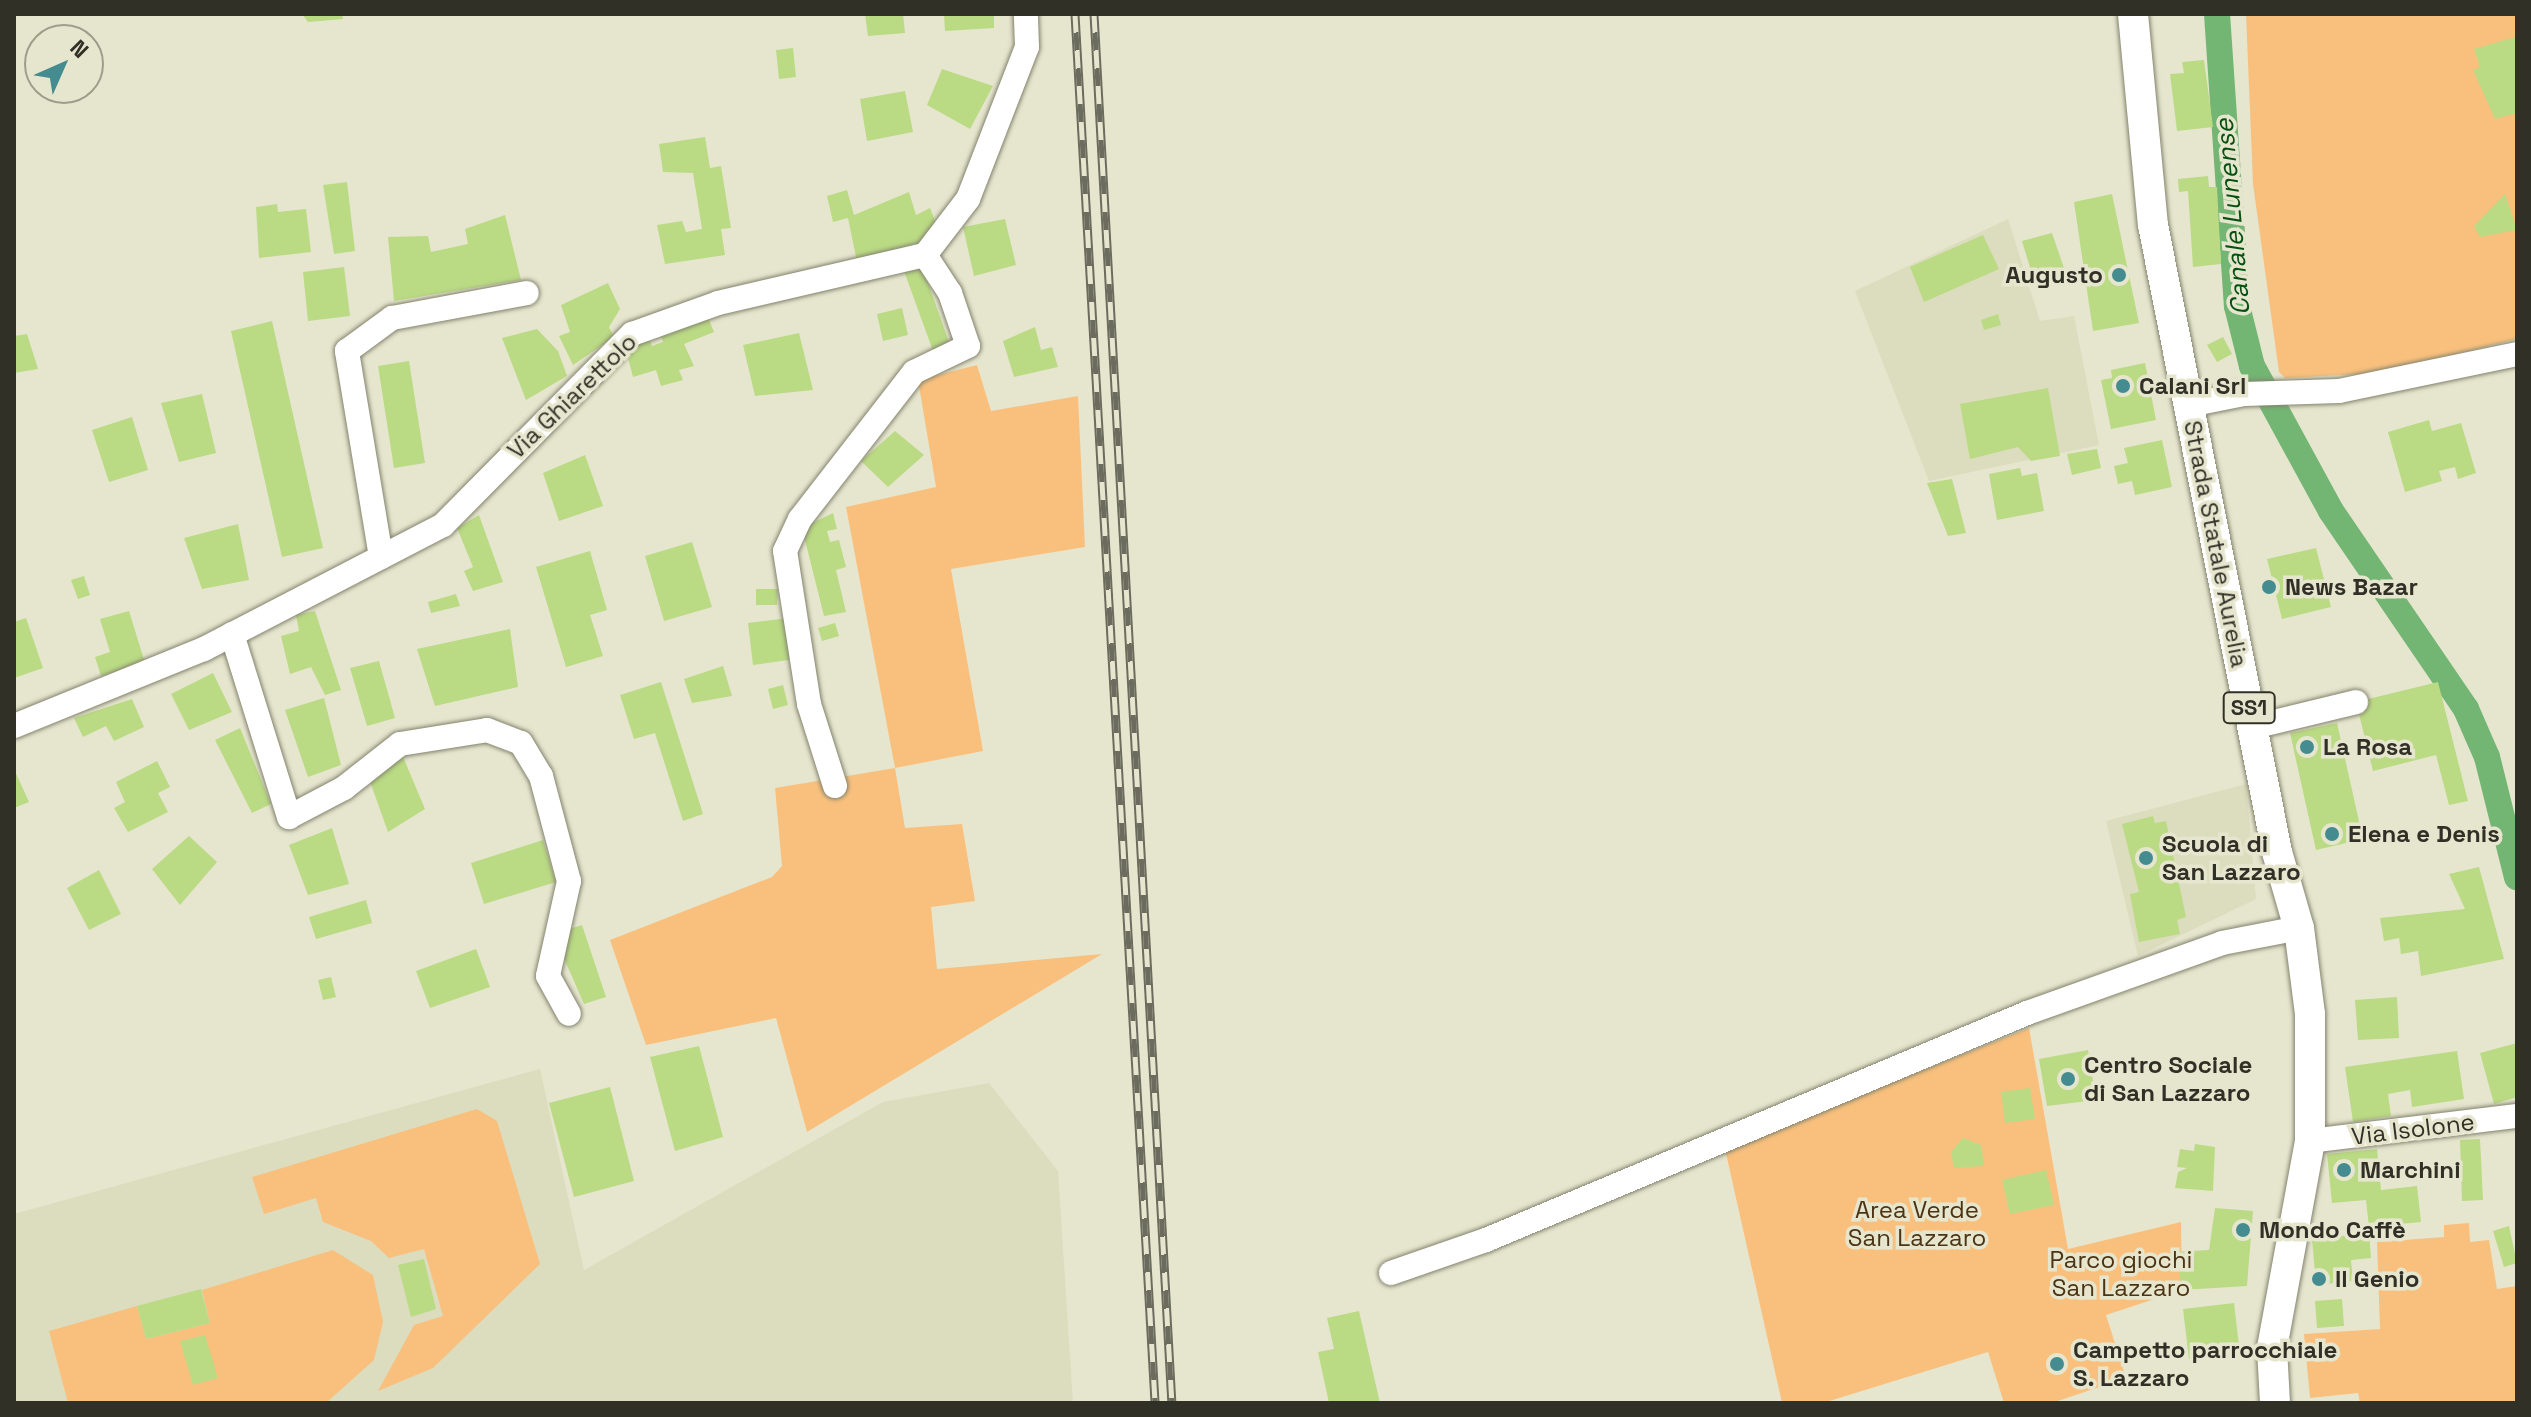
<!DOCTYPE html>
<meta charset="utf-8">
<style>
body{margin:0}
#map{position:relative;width:2531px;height:1417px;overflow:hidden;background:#e6e6cf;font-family:"Space Grotesk",sans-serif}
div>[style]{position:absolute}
.built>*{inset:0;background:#dcdcbe}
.green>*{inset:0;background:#f9c07d}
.canal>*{height:26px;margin:-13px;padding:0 13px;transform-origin:13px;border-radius:13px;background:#73b573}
.building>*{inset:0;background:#bada84}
.roads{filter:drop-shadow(0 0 2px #83836e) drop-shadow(0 0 2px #83836e)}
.minor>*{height:24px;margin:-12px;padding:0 12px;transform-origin:12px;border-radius:12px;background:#fff}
.major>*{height:30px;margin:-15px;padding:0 15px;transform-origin:15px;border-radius:15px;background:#fff}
.rail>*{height:9px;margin-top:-4.5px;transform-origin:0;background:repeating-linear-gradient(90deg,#e6e6cf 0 18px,#6c6c5e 0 36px);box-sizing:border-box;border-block:2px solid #6c6c5e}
.dots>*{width:22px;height:22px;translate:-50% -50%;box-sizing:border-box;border:4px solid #e6e6cf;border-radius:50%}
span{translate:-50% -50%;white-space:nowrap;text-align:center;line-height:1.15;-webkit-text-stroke:7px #e6e6cf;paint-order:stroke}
.shield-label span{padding:2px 6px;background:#e6e6cf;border:2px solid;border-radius:6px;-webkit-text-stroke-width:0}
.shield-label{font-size:22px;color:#303027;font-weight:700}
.poi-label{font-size:24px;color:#303027;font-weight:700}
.right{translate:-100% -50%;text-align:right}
.left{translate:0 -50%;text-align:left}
.street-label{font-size:24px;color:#303027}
.park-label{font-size:24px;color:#4c3313}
.water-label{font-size:26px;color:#075110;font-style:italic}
.frame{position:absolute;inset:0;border:16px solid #303027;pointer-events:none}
.north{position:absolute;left:24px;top:24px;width:80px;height:80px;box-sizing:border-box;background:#e6e6cf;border:2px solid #9d9d8c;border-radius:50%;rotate:45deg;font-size:22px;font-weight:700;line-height:32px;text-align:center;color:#303027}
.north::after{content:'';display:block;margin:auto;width:28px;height:36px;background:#448c8f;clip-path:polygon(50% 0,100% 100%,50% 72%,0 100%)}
</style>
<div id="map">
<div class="built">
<i style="clip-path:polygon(2008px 219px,2040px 321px,2074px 316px,2099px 445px,1929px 481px,1855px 291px)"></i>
<i style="clip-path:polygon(2246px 784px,2256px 899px,2138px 956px,2106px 821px)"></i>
<i style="clip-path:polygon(540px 1069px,584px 1270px,883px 1102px,989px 1083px,1058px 1171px,1073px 1403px,14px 1403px,14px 1214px)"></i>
</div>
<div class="green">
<i style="clip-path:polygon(2246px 14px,2517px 14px,2517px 339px,2379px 373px,2285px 378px,2279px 372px,2253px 184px)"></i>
<i style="clip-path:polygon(977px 365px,991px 411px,1078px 396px,1085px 547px,951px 569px,983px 751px,895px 768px,905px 828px,962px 824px,975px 901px,931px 907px,937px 969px,1102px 954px,807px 1132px,776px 1018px,646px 1045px,610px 940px,772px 877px,782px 866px,775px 788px,895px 768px,846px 507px,936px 487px,918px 380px)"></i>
<i style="clip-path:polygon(2029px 1028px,2068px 1249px,2181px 1222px,2182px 1290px,2106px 1315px,2126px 1378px,2052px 1403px,2004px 1403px,1988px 1352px,1823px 1403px,1782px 1403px,1725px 1149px)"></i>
<i style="clip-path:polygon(477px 1109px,497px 1121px,540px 1264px,433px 1368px,378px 1391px,414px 1325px,443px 1316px,424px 1249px,389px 1258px,371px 1241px,323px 1222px,316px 1198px,264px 1214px,252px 1177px)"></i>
<i style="clip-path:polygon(2469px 1223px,2470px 1242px,2489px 1240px,2497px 1289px,2517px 1286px,2517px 1403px,2360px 1403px,2358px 1393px,2310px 1398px,2304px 1334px,2380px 1329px,2377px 1242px,2444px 1237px,2444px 1225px)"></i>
<i style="clip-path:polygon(333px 1250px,373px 1275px,383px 1322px,374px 1360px,326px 1403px,68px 1403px,49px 1331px,137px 1306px,146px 1339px,210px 1323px,202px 1290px)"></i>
</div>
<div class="canal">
<i style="left:2217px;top:14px;width:293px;rotate:86.1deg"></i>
<i style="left:2237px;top:306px;width:62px;rotate:76deg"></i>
<i style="left:2252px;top:366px;width:165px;rotate:61.4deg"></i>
<i style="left:2331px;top:511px;width:240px;rotate:55.7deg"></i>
<i style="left:2466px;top:709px;width:52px;rotate:66.4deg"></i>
<i style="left:2487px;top:757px;width:124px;rotate:76deg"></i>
</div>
<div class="building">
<i style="clip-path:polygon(302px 14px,342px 14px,343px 19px,308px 22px)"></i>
<i style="clip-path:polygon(865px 14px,903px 14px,905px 33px,868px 36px)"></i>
<i style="clip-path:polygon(944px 14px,994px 14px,994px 28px,945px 31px)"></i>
<i style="clip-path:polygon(2515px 37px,2517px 113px,2495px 119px,2473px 70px,2480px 67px,2474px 49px)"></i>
<i style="clip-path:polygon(793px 48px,796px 77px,779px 79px,776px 50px)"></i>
<i style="clip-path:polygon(2204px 60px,2213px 127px,2177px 131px,2170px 74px,2184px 73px,2182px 62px)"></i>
<i style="clip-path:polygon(942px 69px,993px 86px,970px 129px,927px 105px)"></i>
<i style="clip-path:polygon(905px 91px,913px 132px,867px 141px,860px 99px)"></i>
<i style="clip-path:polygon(705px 137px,710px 168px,721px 166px,731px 228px,721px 229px,725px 255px,665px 264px,657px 225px,682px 221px,686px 232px,702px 229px,693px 173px,663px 172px,659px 144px)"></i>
<i style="clip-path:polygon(2208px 176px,2209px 187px,2217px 187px,2221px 264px,2193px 267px,2188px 191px,2179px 192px,2178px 179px)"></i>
<i style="clip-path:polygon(347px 182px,355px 251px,334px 254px,323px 185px)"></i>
<i style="clip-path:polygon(847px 190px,854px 215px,909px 192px,916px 215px,930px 208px,937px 226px,925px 241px,857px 262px,848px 218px,833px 222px,827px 196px)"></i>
<i style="clip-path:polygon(2112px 194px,2139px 323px,2093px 331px,2074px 202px)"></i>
<i style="clip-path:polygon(2505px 194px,2517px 230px,2480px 237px,2474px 226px)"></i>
<i style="clip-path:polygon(277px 204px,278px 212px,306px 209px,311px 252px,259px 258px,256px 207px)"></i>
<i style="clip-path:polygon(505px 215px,521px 280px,394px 301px,388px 237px,428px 236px,431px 252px,468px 244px,465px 229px)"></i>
<i style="clip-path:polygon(1005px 219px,1016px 265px,974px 276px,963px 227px)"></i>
<i style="clip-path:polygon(2052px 233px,2066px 274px,2035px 284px,2022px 241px)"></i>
<i style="clip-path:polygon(1983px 235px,1999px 269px,1924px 302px,1910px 267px)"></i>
<i style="clip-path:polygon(922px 266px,950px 345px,933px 351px,904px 271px)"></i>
<i style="clip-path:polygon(344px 267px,350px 316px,308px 321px,303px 272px)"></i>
<i style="clip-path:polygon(608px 283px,620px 309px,609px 327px,614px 337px,573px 365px,559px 336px,570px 332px,561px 305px)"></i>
<i style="clip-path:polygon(902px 308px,908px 335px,883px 341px,877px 314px)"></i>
<i style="clip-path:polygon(1998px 314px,2001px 325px,1984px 330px,1981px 320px)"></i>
<i style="clip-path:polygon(707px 315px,714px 332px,684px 344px,694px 366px,679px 370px,683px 380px,661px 386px,656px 370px,633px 377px,626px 350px,649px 338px,652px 346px,663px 342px,660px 333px)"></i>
<i style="clip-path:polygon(272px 321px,323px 548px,282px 557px,231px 331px)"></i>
<i style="clip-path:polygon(1035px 327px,1041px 350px,1052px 347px,1058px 367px,1014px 377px,1003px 341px)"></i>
<i style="clip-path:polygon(537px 329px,558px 351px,567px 376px,526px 400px,502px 338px)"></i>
<i style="clip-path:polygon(799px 333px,813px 390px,755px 396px,743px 345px)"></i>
<i style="clip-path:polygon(27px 334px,38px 369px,14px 373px,14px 336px)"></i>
<i style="clip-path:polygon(2223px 337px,2232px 354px,2217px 362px,2207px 345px)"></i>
<i style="clip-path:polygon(409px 361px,425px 463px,394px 468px,378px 366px)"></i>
<i style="clip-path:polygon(2145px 363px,2156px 420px,2111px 429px,2101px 380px,2112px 378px,2111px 370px)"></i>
<i style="clip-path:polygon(2048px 388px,2060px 456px,2031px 461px,2018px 447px,1970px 459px,1960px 404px)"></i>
<i style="clip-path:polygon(202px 394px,216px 453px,179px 462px,161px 403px)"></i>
<i style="clip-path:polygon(132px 417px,148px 470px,109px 482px,92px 430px)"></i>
<i style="clip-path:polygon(2429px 420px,2432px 431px,2461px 423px,2476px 473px,2458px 479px,2455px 467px,2439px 471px,2442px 481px,2405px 492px,2388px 432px)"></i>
<i style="clip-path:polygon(895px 431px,924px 455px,888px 487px,861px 461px)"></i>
<i style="clip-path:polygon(2162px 440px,2172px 487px,2135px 495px,2132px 481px,2118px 484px,2114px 466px,2128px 463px,2124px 448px)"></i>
<i style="clip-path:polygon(2097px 449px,2101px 468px,2072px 475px,2067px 454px)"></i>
<i style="clip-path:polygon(585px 455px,603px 506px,559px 521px,543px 473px)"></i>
<i style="clip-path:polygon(2020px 468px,2022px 476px,2037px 473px,2044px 511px,1997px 520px,1989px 474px)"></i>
<i style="clip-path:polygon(1952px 479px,1966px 533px,1948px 536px,1927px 483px)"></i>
<i style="clip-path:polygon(833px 513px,837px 529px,827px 531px,830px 542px,839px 540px,846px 567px,836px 570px,846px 612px,824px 616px,802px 528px)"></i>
<i style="clip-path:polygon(479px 515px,503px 582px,473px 591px,464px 571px,473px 567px,457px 528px)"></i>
<i style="clip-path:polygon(238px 524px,249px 580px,202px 589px,184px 538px)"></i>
<i style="clip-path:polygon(692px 542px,712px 607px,664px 621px,645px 556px)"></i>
<i style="clip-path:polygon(2316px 548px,2331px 607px,2282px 619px,2267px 559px)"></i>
<i style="clip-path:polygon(590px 551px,607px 610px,590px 615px,603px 656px,566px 667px,536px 567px)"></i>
<i style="clip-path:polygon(84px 576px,90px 595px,78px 599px,71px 580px)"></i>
<i style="clip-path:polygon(756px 589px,778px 589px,777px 605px,756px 605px)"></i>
<i style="clip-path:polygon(456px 594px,460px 606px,431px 613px,428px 602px)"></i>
<i style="clip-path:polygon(129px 611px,145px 663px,101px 676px,95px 657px,110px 652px,100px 619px)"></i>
<i style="clip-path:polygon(315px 611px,341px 690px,325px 695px,311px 667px,290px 674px,281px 636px,299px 631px,296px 615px)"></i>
<i style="clip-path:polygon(26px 618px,43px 668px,14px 678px,14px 622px)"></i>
<i style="clip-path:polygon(789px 618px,795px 659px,753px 665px,748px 623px)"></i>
<i style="clip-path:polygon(835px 623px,839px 636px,822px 641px,818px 628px)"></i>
<i style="clip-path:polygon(510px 629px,518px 687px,435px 706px,417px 649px)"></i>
<i style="clip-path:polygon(379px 661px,395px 718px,367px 726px,350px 668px)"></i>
<i style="clip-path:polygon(723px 666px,732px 696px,692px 703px,684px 679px)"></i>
<i style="clip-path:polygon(213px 673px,232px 712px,189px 730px,171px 694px)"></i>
<i style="clip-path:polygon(661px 682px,703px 814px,683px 821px,655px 733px,634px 739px,620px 695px)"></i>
<i style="clip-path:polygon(2438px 682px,2468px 801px,2449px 805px,2436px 755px,2373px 771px,2356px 702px)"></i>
<i style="clip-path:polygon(783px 685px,788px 705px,773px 709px,768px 689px)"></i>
<i style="clip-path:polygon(324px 698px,341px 765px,308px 777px,285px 710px)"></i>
<i style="clip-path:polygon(132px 699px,144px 727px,114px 741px,106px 726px,83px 737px,74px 718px)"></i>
<i style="clip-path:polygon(2337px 723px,2363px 839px,2316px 850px,2290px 733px)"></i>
<i style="clip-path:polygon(240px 728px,271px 804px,252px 813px,215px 740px)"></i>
<i style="clip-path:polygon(401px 752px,425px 809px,388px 832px,367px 773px)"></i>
<i style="clip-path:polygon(157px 761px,170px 787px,158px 793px,168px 812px,128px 832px,114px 808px,125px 802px,116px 782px)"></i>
<i style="clip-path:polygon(14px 769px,29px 802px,14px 808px)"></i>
<i style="clip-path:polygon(2153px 816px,2155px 823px,2166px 821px,2186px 917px,2177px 920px,2180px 934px,2139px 942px,2130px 894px,2139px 892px,2122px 824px)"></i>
<i style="clip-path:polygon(332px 828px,349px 884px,308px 895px,289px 845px)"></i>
<i style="clip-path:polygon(189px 836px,217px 862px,180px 905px,152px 869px)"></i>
<i style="clip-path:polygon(543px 840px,556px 882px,484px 904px,471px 863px)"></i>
<i style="clip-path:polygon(2479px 867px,2504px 959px,2421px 976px,2418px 951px,2401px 954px,2399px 938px,2384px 941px,2380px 918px,2465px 909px,2449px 874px)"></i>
<i style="clip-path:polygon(99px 870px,121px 914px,89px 930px,67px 888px)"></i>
<i style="clip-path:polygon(366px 900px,372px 923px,316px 939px,309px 917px)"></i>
<i style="clip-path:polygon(582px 925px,606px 997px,584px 1004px,559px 947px,560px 932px)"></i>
<i style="clip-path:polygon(476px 949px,490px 987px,430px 1008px,416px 971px)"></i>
<i style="clip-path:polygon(331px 977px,336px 997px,323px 1000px,318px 980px)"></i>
<i style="clip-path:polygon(2397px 997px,2399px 1038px,2358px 1040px,2355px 1000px)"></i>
<i style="clip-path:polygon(2517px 1043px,2517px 1097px,2494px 1104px,2480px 1053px)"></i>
<i style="clip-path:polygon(699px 1046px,723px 1137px,675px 1151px,650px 1057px)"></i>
<i style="clip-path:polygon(2088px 1050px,2096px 1100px,2047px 1106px,2039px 1059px)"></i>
<i style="clip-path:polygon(2457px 1051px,2464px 1099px,2412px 1107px,2410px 1090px,2388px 1094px,2391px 1116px,2353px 1122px,2345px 1067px)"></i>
<i style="clip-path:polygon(610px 1087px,634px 1181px,574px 1197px,549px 1103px)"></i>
<i style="clip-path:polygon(2030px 1088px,2035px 1119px,2005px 1123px,2001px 1092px)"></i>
<i style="clip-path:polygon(1963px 1138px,1981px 1145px,1984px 1166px,1954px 1168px,1951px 1152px)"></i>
<i style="clip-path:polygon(2480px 1139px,2483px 1200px,2462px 1201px,2460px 1140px)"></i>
<i style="clip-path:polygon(2195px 1144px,2215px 1147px,2213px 1191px,2175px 1188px,2178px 1172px,2187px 1168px,2177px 1167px,2180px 1149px,2194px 1151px)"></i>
<i style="clip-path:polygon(2377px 1149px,2381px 1190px,2417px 1186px,2421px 1222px,2369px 1227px,2366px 1200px,2332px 1203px,2327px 1154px)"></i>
<i style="clip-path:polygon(2046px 1170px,2054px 1205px,2010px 1214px,2002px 1180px)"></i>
<i style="clip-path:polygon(2215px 1208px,2253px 1211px,2247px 1286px,2182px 1290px,2176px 1252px,2209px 1250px)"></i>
<i style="clip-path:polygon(2509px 1226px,2517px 1263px,2504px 1267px,2493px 1231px)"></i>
<i style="clip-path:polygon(2369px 1233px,2371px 1258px,2351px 1260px,2353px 1281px,2316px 1285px,2312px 1239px)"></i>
<i style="clip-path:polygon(424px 1259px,436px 1309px,411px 1317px,398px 1265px)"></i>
<i style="clip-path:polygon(201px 1289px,210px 1323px,146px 1339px,137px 1306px)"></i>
<i style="clip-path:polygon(2342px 1299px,2344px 1326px,2317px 1328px,2315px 1301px)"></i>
<i style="clip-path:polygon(2234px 1303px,2240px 1354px,2189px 1359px,2183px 1309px)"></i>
<i style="clip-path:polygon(1359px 1311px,1380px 1403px,1329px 1403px,1318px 1352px,1334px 1349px,1327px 1318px)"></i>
<i style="clip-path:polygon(205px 1335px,218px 1378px,193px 1385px,180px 1341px)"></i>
</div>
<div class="roads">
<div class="minor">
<i style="left:2189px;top:405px;width:56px;rotate:-11.3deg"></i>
<i style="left:2244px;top:394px;width:95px;rotate:-1.8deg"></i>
<i style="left:2339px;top:391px;width:182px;rotate:-11.7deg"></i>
<i style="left:381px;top:557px;width:209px;rotate:-99.4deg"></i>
<i style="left:347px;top:351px;width:56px;rotate:-36.3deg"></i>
<i style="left:392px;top:318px;width:137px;rotate:-10.5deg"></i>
<i style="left:232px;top:634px;width:192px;rotate:72.7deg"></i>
<i style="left:289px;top:817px;width:62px;rotate:-27.8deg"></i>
<i style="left:344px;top:788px;width:71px;rotate:-38.2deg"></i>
<i style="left:400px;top:744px;width:88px;rotate:-9.1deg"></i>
<i style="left:487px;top:730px;width:36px;rotate:21deg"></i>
<i style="left:521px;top:743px;width:39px;rotate:59deg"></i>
<i style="left:541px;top:776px;width:109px;rotate:75.1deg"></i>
<i style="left:569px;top:881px;width:97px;rotate:102.5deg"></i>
<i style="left:548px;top:976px;width:43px;rotate:61.1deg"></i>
<i style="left:14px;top:726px;width:205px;rotate:-22.1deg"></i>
<i style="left:204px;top:649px;width:269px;rotate:-27.4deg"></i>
<i style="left:443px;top:525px;width:269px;rotate:-45.3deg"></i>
<i style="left:632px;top:334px;width:91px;rotate:-19.8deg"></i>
<i style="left:718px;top:303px;width:212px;rotate:-13.1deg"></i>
<i style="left:925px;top:255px;width:71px;rotate:-52.5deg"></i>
<i style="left:968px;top:199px;width:163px;rotate:-68.8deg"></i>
<i style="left:1027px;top:47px;width:33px;rotate:-92deg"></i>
<i style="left:2253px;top:727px;width:106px;rotate:-13.6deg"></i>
<i style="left:835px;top:786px;width:86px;rotate:-107.6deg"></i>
<i style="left:809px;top:704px;width:155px;rotate:-98.9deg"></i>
<i style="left:785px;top:551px;width:35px;rotate:-65deg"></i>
<i style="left:800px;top:519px;width:186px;rotate:-52.2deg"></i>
<i style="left:914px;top:372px;width:60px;rotate:-25.7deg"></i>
<i style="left:968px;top:346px;width:56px;rotate:-108.8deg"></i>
<i style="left:950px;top:293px;width:45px;rotate:-123.3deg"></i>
<i style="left:2310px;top:1141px;width:209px;rotate:-6.9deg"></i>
<i style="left:1391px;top:1273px;width:101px;rotate:-19.2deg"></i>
<i style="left:1486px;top:1240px;width:587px;rotate:-22.76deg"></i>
<i style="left:2027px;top:1013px;width:207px;rotate:-19.7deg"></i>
<i style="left:2222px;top:943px;width:78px;rotate:-11deg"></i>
</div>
<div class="major">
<i style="left:2133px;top:14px;width:212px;rotate:84.6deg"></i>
<i style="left:2153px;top:225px;width:639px;rotate:78.81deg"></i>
<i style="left:2277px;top:852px;width:79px;rotate:73.9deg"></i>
<i style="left:2299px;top:928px;width:87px;rotate:82.7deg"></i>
<i style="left:2310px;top:1014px;width:127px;rotate:90deg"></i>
<i style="left:2310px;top:1141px;width:210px;rotate:100.4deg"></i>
<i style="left:2272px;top:1348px;width:55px;rotate:86.9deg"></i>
</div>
</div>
<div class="rail">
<i style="left:1075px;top:14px;width:1391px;rotate:86.7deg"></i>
<i style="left:1094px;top:14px;width:1391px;rotate:86.79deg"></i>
</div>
<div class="dots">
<i style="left:2119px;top:275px;background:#448c8f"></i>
<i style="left:2123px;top:386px;background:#448c8f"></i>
<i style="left:2269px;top:587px;background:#448c8f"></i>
<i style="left:2307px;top:747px;background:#448c8f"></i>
<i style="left:2332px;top:834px;background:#448c8f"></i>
<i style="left:2146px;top:858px;background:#448c8f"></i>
<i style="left:2068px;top:1079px;background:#448c8f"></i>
<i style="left:2344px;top:1170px;background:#448c8f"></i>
<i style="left:2243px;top:1230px;background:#448c8f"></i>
<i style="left:2319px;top:1279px;background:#448c8f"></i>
<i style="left:2057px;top:1364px;background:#448c8f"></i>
</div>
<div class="shield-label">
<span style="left:2249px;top:708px">SS1</span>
</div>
<div class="poi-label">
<span class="right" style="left:2103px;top:275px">Augusto</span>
<span class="left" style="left:2139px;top:386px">Calani Srl</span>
<span class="left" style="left:2285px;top:587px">News Bazar</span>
<span class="left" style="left:2323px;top:747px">La Rosa</span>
<span class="left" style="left:2348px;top:834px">Elena e Denis</span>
<span class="left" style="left:2162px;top:858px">Scuola di<br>San Lazzaro</span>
<span class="left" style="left:2084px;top:1079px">Centro Sociale<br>di San Lazzaro</span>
<span class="left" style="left:2360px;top:1170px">Marchini</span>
<span class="left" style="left:2259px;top:1230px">Mondo Caffè</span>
<span class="left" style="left:2335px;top:1279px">Il Genio</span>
<span class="left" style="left:2073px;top:1364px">Campetto parrocchiale<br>S. Lazzaro</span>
</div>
<div class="street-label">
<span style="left:572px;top:396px;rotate:-44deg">Via Ghiarettolo</span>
<span style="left:2216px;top:544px;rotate:79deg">Strada Statale Aurelia</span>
<span style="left:2413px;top:1129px;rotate:-7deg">Via Isolone</span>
</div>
<div class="park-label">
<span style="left:1917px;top:1224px">Area Verde<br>San Lazzaro</span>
<span style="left:2121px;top:1274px">Parco giochi<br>San Lazzaro</span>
</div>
<div class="water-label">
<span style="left:2233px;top:217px;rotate:-95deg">Canale Lunense</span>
</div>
<div class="frame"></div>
<div class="north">N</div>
</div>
